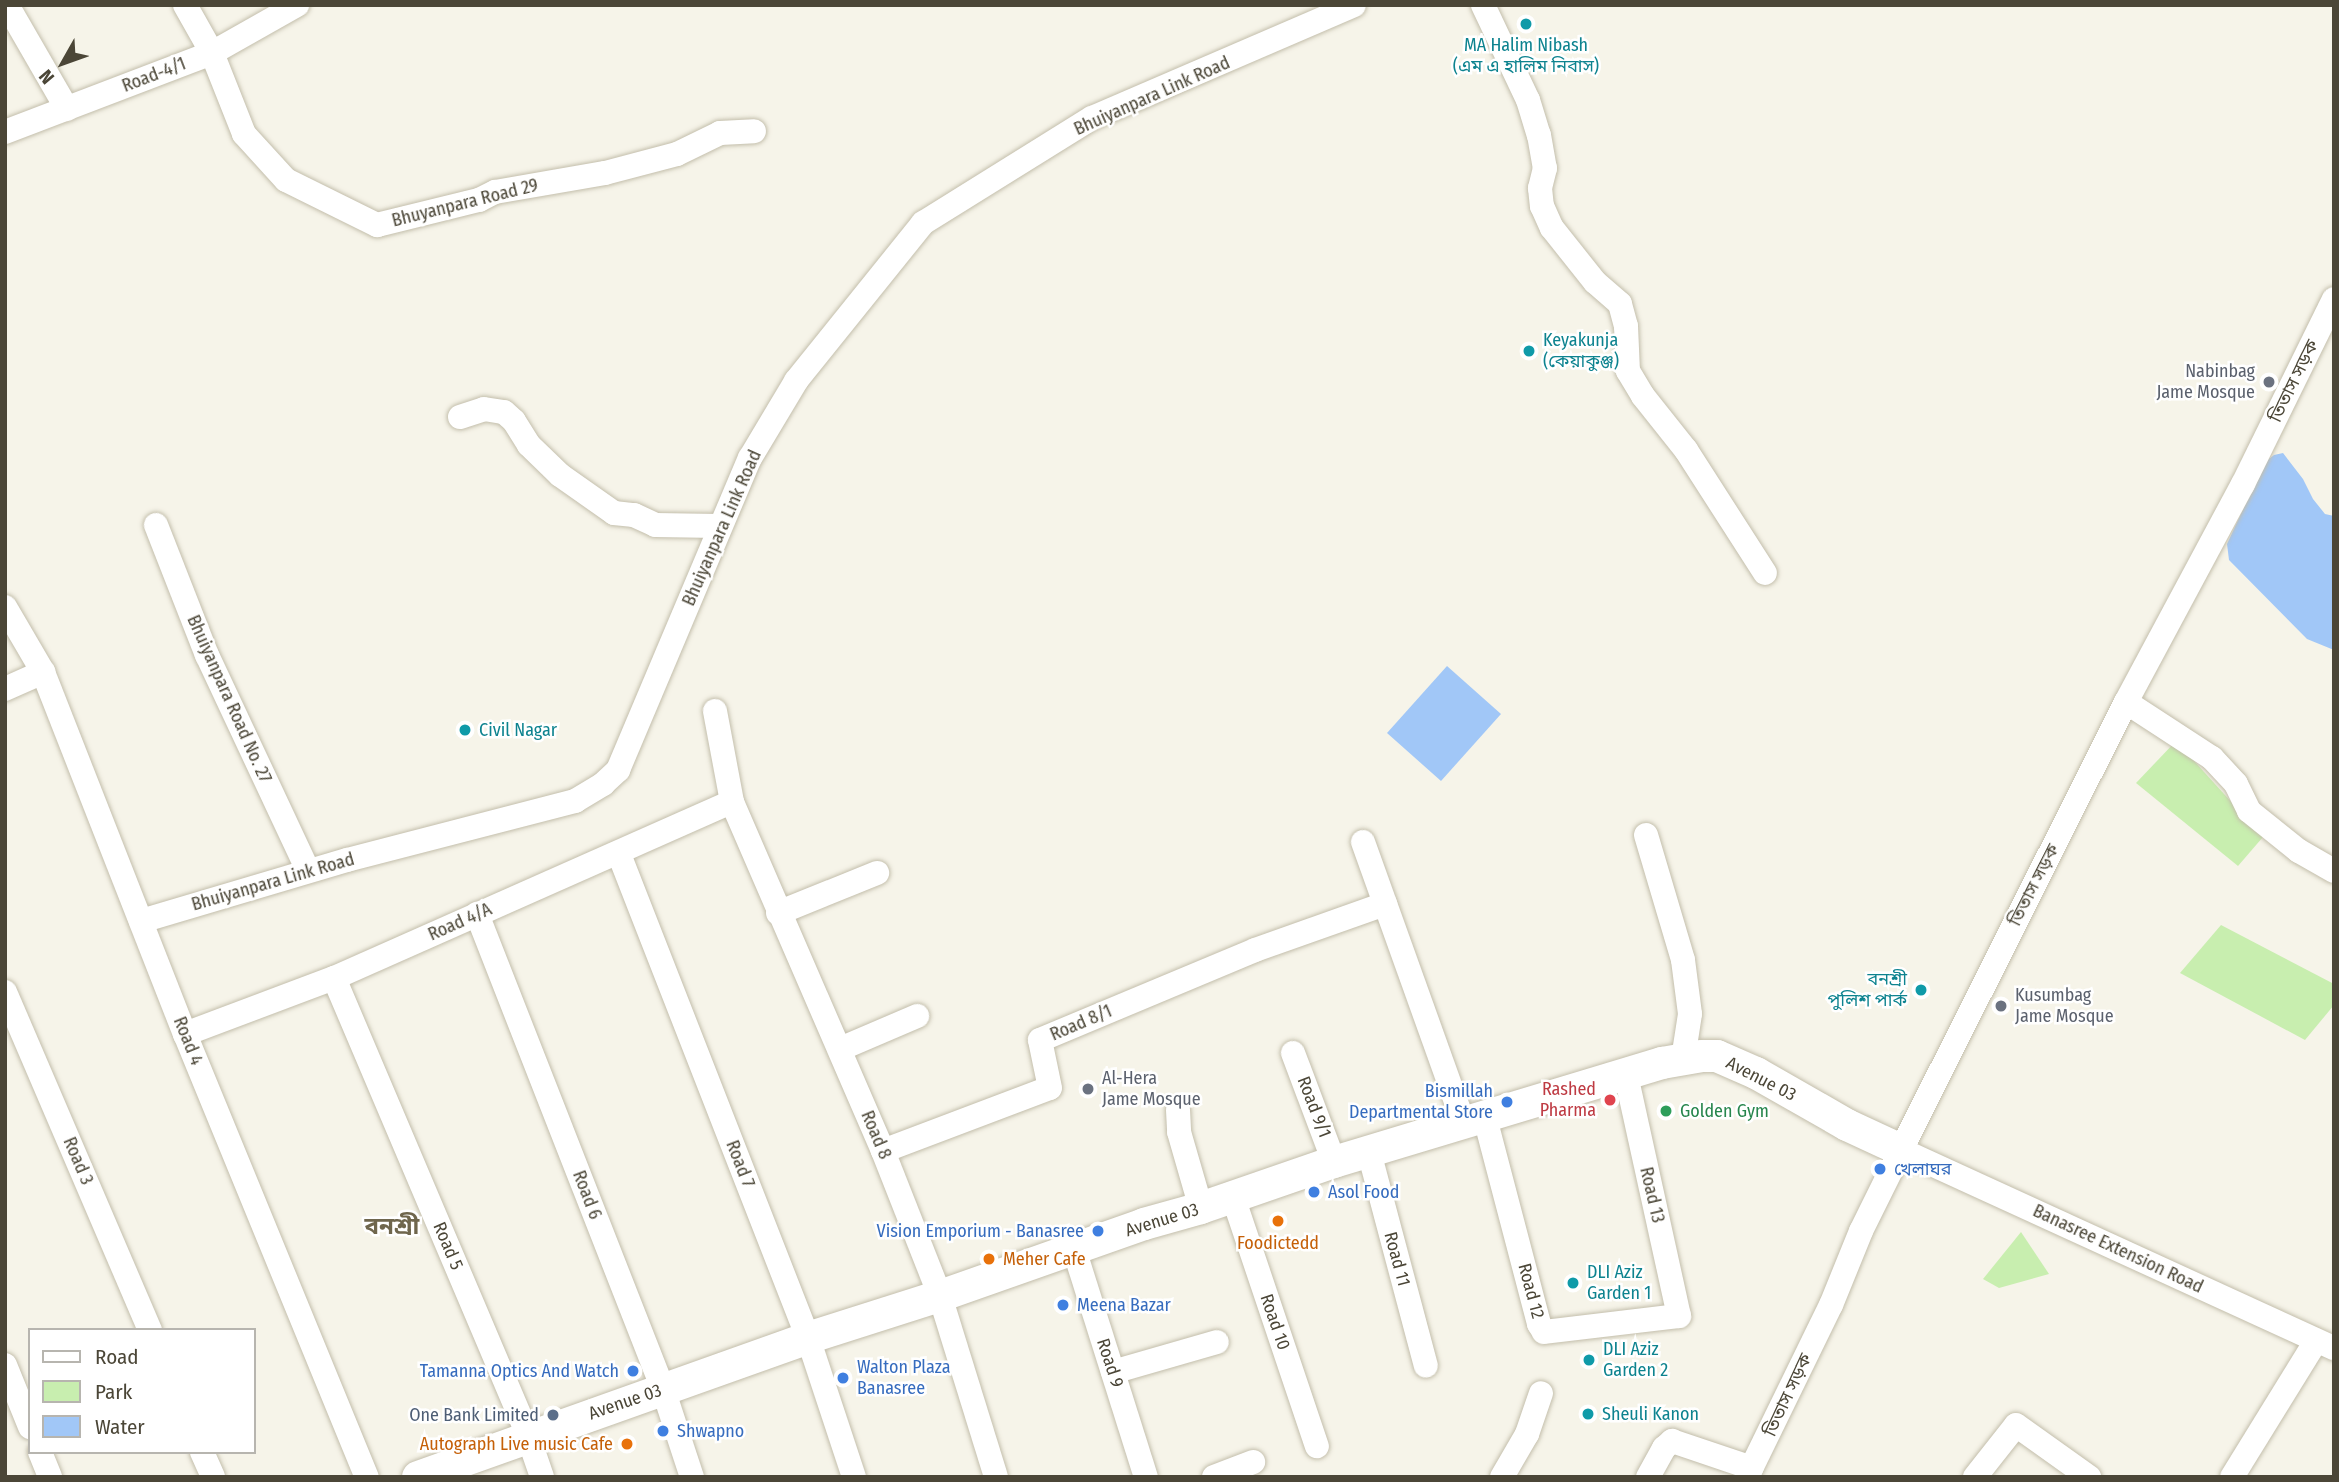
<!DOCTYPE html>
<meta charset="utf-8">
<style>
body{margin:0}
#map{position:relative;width:2339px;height:1482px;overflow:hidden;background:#f6f4e9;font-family:"Fira Sans Condensed","Noto Sans Bengali",sans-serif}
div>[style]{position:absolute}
.green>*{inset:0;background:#c8eeaf}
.water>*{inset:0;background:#a1c7f7}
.roads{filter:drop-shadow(0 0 2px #c3beab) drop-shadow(0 0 2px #c3beab)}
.minor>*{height:24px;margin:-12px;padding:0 12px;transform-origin:12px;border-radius:12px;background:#fff}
.tertiary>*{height:32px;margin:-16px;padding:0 16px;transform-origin:16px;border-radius:16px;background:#fff}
.dots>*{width:19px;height:19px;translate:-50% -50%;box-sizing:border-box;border:4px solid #fff;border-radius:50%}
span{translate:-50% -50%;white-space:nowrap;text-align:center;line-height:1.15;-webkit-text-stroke:5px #fff;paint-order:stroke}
.culture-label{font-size:18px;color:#0d838f}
.left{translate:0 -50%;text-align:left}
.right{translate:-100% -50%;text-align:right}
.street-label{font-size:18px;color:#4b4637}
.worship-label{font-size:18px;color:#5b616d}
.health-label{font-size:18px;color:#be3a42}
.shop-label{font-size:18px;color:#366cbe}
.leisure-label{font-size:18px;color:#27864d}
.food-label{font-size:18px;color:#c56008}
.service-label{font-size:18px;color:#4e5e75}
.district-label{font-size:24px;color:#6f664d;font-weight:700}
.frame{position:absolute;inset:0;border:7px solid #4b4637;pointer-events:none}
.legend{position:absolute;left:28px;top:1328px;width:228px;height:126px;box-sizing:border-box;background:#fff;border:2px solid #b7b5af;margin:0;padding:9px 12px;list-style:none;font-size:21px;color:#4b4637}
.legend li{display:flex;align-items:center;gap:14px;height:35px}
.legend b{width:35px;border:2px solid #b7b5af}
.north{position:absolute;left:28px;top:28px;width:70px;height:70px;-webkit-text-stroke:5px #fff;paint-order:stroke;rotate:230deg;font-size:19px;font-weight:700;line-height:28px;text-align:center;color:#4b4637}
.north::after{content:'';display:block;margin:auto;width:24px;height:32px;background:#4b4637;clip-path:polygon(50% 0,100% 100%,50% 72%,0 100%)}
</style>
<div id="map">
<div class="green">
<i style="clip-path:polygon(2176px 741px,2263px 837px,2238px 866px,2136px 783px)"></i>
<i style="clip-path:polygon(2221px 925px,2334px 984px,2334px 1005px,2305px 1040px,2180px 973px)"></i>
<i style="clip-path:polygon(2021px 1232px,2049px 1274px,1999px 1288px,1983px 1279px)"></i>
</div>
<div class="water">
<i style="clip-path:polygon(2283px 453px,2303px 479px,2313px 499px,2325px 514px,2334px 516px,2334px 650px,2307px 639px,2229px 560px,2227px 544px,2265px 462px,2274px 455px)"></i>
<i style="clip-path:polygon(1447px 666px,1501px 714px,1441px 781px,1387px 733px)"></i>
</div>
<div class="roads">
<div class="minor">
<i style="left:7px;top:5px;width:120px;rotate:60deg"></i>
<i style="left:185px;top:5px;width:55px;rotate:60.6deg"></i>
<i style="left:212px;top:53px;width:87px;rotate:68.4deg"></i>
<i style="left:244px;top:134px;width:62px;rotate:47.6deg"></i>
<i style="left:286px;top:180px;width:102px;rotate:26.3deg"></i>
<i style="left:377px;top:225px;width:105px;rotate:-13.8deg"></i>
<i style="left:479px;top:200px;width:18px;rotate:-27deg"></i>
<i style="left:495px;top:192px;width:112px;rotate:-9.8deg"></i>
<i style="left:605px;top:173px;width:74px;rotate:-14.8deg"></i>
<i style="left:677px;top:154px;width:48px;rotate:-26deg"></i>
<i style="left:720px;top:133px;width:34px;rotate:-3deg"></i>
<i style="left:1483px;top:5px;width:105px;rotate:64.7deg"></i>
<i style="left:1528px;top:100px;width:37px;rotate:73deg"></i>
<i style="left:1539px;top:135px;width:34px;rotate:80deg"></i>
<i style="left:1545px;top:168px;width:21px;rotate:104deg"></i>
<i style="left:1540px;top:188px;width:18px;rotate:84deg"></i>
<i style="left:1542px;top:206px;width:24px;rotate:66deg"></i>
<i style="left:1552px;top:228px;width:69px;rotate:51.5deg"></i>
<i style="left:1595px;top:282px;width:33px;rotate:41deg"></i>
<i style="left:1620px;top:304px;width:23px;rotate:75deg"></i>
<i style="left:1626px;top:326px;width:45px;rotate:87.5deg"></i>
<i style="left:1628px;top:371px;width:29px;rotate:59deg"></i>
<i style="left:1643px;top:396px;width:69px;rotate:51.5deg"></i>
<i style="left:1686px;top:450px;width:146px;rotate:57.3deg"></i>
<i style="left:5px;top:132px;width:222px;rotate:-20.9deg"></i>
<i style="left:212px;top:53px;width:98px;rotate:-29.5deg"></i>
<i style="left:460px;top:417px;width:25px;rotate:-18deg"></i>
<i style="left:484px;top:409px;width:20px;rotate:9deg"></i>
<i style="left:504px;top:412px;width:13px;rotate:42deg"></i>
<i style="left:514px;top:421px;width:28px;rotate:58deg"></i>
<i style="left:529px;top:445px;width:43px;rotate:44.1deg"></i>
<i style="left:560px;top:475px;width:66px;rotate:35.1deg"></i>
<i style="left:614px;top:513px;width:20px;rotate:6deg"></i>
<i style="left:634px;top:515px;width:23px;rotate:25deg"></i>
<i style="left:655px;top:525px;width:64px;rotate:0.9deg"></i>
<i style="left:156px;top:525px;width:140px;rotate:68.6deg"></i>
<i style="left:207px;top:655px;width:238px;rotate:64.9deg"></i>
<i style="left:5px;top:607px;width:75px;rotate:59.7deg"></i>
<i style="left:43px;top:672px;width:389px;rotate:68.6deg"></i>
<i style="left:185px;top:1034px;width:479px;rotate:67.7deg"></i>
<i style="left:5px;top:689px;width:42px;rotate:-24.1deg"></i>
<i style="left:2126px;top:702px;width:103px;rotate:33.1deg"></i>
<i style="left:2212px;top:758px;width:35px;rotate:47deg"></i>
<i style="left:2236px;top:784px;width:30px;rotate:64deg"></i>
<i style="left:2249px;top:811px;width:64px;rotate:38.7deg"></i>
<i style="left:2299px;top:851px;width:40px;rotate:29.7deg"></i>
<i style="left:715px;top:711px;width:93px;rotate:79.4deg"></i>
<i style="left:732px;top:802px;width:380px;rotate:66.6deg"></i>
<i style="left:883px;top:1151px;width:156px;rotate:68.5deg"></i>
<i style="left:940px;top:1296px;width:189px;rotate:72.8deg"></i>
<i style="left:1646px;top:835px;width:130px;rotate:73.5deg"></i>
<i style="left:1683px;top:960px;width:54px;rotate:82.6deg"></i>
<i style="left:1690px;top:1014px;width:46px;rotate:98.8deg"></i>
<i style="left:1363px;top:842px;width:300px;rotate:70.3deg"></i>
<i style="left:619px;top:854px;width:520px;rotate:68.67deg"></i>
<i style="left:808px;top:1338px;width:146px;rotate:71.7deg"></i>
<i style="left:778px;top:913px;width:107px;rotate:-22deg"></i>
<i style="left:477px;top:914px;width:510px;rotate:68.62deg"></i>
<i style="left:663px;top:1389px;width:93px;rotate:71.8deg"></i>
<i style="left:141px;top:921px;width:215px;rotate:-16.5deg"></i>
<i style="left:347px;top:860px;width:236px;rotate:-14.5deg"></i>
<i style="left:575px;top:801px;width:33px;rotate:-31deg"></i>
<i style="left:603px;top:784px;width:21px;rotate:-43deg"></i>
<i style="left:618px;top:770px;width:339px;rotate:-67.1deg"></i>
<i style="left:750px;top:458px;width:90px;rotate:-59.1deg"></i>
<i style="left:796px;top:381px;width:203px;rotate:-51.2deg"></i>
<i style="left:923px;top:223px;width:199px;rotate:-31.9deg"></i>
<i style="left:1092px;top:118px;width:285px;rotate:-23.3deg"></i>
<i style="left:334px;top:978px;width:497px;rotate:67deg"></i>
<i style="left:528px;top:1436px;width:43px;rotate:71.1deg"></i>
<i style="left:5px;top:992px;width:368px;rotate:66.8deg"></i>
<i style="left:185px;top:1034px;width:159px;rotate:-20.6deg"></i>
<i style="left:334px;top:978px;width:435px;rotate:-23.9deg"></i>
<i style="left:840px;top:1049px;width:84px;rotate:-23.2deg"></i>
<i style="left:1293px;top:1053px;width:116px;rotate:69.4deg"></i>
<i style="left:1178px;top:1110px;width:22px;rotate:87deg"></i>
<i style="left:1179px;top:1132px;width:79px;rotate:73.9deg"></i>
<i style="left:1485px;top:1118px;width:213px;rotate:75.3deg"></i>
<i style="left:1539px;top:1324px;width:9px;rotate:58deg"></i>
<i style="left:1544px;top:1332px;width:136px;rotate:-6.8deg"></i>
<i style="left:1679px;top:1316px;width:248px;rotate:-102.4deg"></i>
<i style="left:1901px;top:1150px;width:476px;rotate:24.6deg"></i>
<i style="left:883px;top:1151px;width:178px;rotate:-20.7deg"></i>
<i style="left:1050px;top:1088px;width:49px;rotate:-101.8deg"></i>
<i style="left:1040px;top:1040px;width:233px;rotate:-22.7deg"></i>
<i style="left:1255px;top:950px;width:138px;rotate:-19.5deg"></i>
<i style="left:1369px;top:1152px;width:221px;rotate:75.1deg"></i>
<i style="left:1233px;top:1197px;width:263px;rotate:71.4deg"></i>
<i style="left:1074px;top:1249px;width:239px;rotate:72.5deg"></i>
<i style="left:5px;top:1365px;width:67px;rotate:68deg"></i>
<i style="left:1113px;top:1372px;width:108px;rotate:-16.1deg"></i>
<i style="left:40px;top:1452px;width:27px;rotate:68deg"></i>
<i style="left:202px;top:1452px;width:27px;rotate:66deg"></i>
<i style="left:1214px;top:1477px;width:42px;rotate:-21deg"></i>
<i style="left:1502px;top:1477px;width:50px;rotate:-59.8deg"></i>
<i style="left:1527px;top:1434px;width:43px;rotate:-71.1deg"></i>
<i style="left:1648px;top:1477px;width:33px;rotate:-61deg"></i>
<i style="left:1664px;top:1448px;width:11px;rotate:-41deg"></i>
<i style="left:1672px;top:1441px;width:84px;rotate:18.6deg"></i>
<i style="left:1747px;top:1477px;width:191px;rotate:-64deg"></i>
<i style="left:1831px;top:1305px;width:80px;rotate:-67.9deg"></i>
<i style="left:1861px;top:1231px;width:90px;rotate:-63.7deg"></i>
<i style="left:1901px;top:1150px;width:501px;rotate:-63.33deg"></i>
<i style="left:2126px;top:702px;width:247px;rotate:-61.8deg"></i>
<i style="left:2243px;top:484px;width:206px;rotate:-63.8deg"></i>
<i style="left:1975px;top:1477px;width:66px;rotate:-51.7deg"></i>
<i style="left:2016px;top:1425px;width:90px;rotate:35.5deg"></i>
<i style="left:2232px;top:1477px;width:160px;rotate:-58.3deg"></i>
</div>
<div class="tertiary">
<i style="left:418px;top:1477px;width:414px;rotate:-19.6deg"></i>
<i style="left:808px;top:1338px;width:139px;rotate:-17.7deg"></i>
<i style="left:940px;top:1296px;width:216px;rotate:-19.4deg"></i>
<i style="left:1144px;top:1224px;width:59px;rotate:-15.7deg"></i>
<i style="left:1201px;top:1208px;width:141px;rotate:-19.1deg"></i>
<i style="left:1334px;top:1162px;width:343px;rotate:-16.8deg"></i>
<i style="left:1662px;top:1063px;width:41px;rotate:-9.9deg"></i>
<i style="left:1702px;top:1056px;width:15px"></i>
<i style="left:1717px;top:1056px;width:43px;rotate:23.6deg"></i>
<i style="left:1756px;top:1073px;width:105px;rotate:29.7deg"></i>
<i style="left:1847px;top:1125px;width:60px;rotate:24.8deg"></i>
</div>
</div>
<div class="dots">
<i style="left:1526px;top:24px;background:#0f9aa8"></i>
<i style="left:1529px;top:351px;background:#0f9aa8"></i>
<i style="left:2269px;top:382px;background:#6b7280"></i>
<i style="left:465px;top:730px;background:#0f9aa8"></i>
<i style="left:1921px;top:990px;background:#0f9aa8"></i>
<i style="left:2001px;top:1006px;background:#6b7280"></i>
<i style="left:1088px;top:1089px;background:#6b7280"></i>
<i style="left:1610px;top:1100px;background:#e0444e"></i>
<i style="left:1507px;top:1102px;background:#3f7fe0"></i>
<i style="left:1666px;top:1111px;background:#2e9e5b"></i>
<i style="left:1880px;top:1169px;background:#3f7fe0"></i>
<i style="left:1314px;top:1192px;background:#3f7fe0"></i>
<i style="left:1278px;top:1221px;background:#e8710a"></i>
<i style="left:1098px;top:1231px;background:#3f7fe0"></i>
<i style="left:989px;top:1259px;background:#e8710a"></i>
<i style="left:1573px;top:1283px;background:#0f9aa8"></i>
<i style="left:1063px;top:1305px;background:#3f7fe0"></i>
<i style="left:1589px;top:1360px;background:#0f9aa8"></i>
<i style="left:633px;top:1371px;background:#3f7fe0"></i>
<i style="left:843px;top:1378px;background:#3f7fe0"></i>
<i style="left:1588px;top:1414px;background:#0f9aa8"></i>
<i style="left:553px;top:1415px;background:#5c6f8a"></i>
<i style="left:663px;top:1431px;background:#3f7fe0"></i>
<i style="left:627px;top:1444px;background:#e8710a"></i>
</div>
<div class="culture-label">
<span style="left:1526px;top:56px">MA Halim Nibash<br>(এম এ হালিম নিবাস)</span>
<span class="left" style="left:1543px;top:351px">Keyakunja<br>(কেয়াকুঞ্জ)</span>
<span class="left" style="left:479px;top:730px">Civil Nagar</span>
<span class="right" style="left:1907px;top:990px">বনশ্রী<br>পুলিশ পার্ক</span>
<span class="left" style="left:1587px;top:1283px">DLI Aziz<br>Garden 1</span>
<span class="left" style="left:1603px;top:1360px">DLI Aziz<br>Garden 2</span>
<span class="left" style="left:1602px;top:1414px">Sheuli Kanon</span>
</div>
<div class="street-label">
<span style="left:154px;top:75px;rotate:-21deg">Road-4/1</span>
<span style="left:1152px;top:96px;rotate:-24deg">Bhuiyanpara Link Road</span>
<span style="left:465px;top:203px;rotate:-14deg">Bhuyanpara Road 29</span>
<span style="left:2294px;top:381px;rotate:-64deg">তিতাস সড়ক</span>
<span style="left:722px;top:528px;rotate:-66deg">Bhuiyanpara Link Road</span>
<span style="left:229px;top:699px;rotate:66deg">Bhuiyanpara Road No. 27</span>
<span style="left:273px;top:882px;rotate:-16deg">Bhuiyanpara Link Road</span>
<span style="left:2034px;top:885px;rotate:-63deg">তিতাস সড়ক</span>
<span style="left:460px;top:922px;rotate:-24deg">Road 4/A</span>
<span style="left:1081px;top:1023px;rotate:-23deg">Road 8/1</span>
<span style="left:188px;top:1041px;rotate:68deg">Road 4</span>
<span style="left:1761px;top:1079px;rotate:27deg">Avenue 03</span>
<span style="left:1314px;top:1107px;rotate:69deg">Road 9/1</span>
<span style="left:876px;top:1135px;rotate:67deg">Road 8</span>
<span style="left:78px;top:1161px;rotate:67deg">Road 3</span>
<span style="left:740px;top:1164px;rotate:69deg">Road 7</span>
<span style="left:587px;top:1195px;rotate:69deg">Road 6</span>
<span style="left:1652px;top:1195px;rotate:77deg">Road 13</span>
<span style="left:1162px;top:1220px;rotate:-17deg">Avenue 03</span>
<span style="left:448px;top:1246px;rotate:67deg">Road 5</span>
<span style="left:2118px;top:1249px;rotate:25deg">Banasree Extension Road</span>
<span style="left:1397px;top:1259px;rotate:75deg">Road 11</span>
<span style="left:1531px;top:1291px;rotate:75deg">Road 12</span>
<span style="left:1275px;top:1322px;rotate:71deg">Road 10</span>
<span style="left:1110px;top:1363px;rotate:72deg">Road 9</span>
<span style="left:1788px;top:1395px;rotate:-65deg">তিতাস সড়ক</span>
<span style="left:625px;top:1402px;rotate:-19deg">Avenue 03</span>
</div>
<div class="worship-label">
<span class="right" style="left:2255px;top:382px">Nabinbag<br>Jame Mosque</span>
<span class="left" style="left:2015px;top:1006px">Kusumbag<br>Jame Mosque</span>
<span class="left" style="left:1102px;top:1089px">Al-Hera<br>Jame Mosque</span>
</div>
<div class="health-label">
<span class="right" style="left:1596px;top:1100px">Rashed<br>Pharma</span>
</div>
<div class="shop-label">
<span class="right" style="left:1493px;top:1102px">Bismillah<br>Departmental Store</span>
<span class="left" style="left:1894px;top:1169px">খেলাঘর</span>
<span class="left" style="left:1328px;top:1192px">Asol Food</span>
<span class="right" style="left:1084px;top:1231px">Vision Emporium - Banasree</span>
<span class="left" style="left:1077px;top:1305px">Meena Bazar</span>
<span class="left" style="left:857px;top:1378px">Walton Plaza<br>Banasree</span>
<span class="right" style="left:619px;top:1371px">Tamanna Optics And Watch</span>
<span class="left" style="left:677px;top:1431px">Shwapno</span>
</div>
<div class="leisure-label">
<span class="left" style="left:1680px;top:1111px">Golden Gym</span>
</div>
<div class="food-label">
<span style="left:1278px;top:1243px">Foodictedd</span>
<span class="left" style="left:1003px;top:1259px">Meher Cafe</span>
<span class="right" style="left:613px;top:1444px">Autograph Live music Cafe</span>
</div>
<div class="service-label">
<span class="right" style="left:539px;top:1415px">One Bank Limited</span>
</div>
<div class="district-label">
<span style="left:392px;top:1227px">বনশ্রী</span>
</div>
<div class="frame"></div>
<ul class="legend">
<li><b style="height:9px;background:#fff"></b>Road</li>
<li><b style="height:19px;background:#c8eeaf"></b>Park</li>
<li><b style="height:19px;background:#a1c7f7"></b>Water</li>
</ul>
<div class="north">N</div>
</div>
